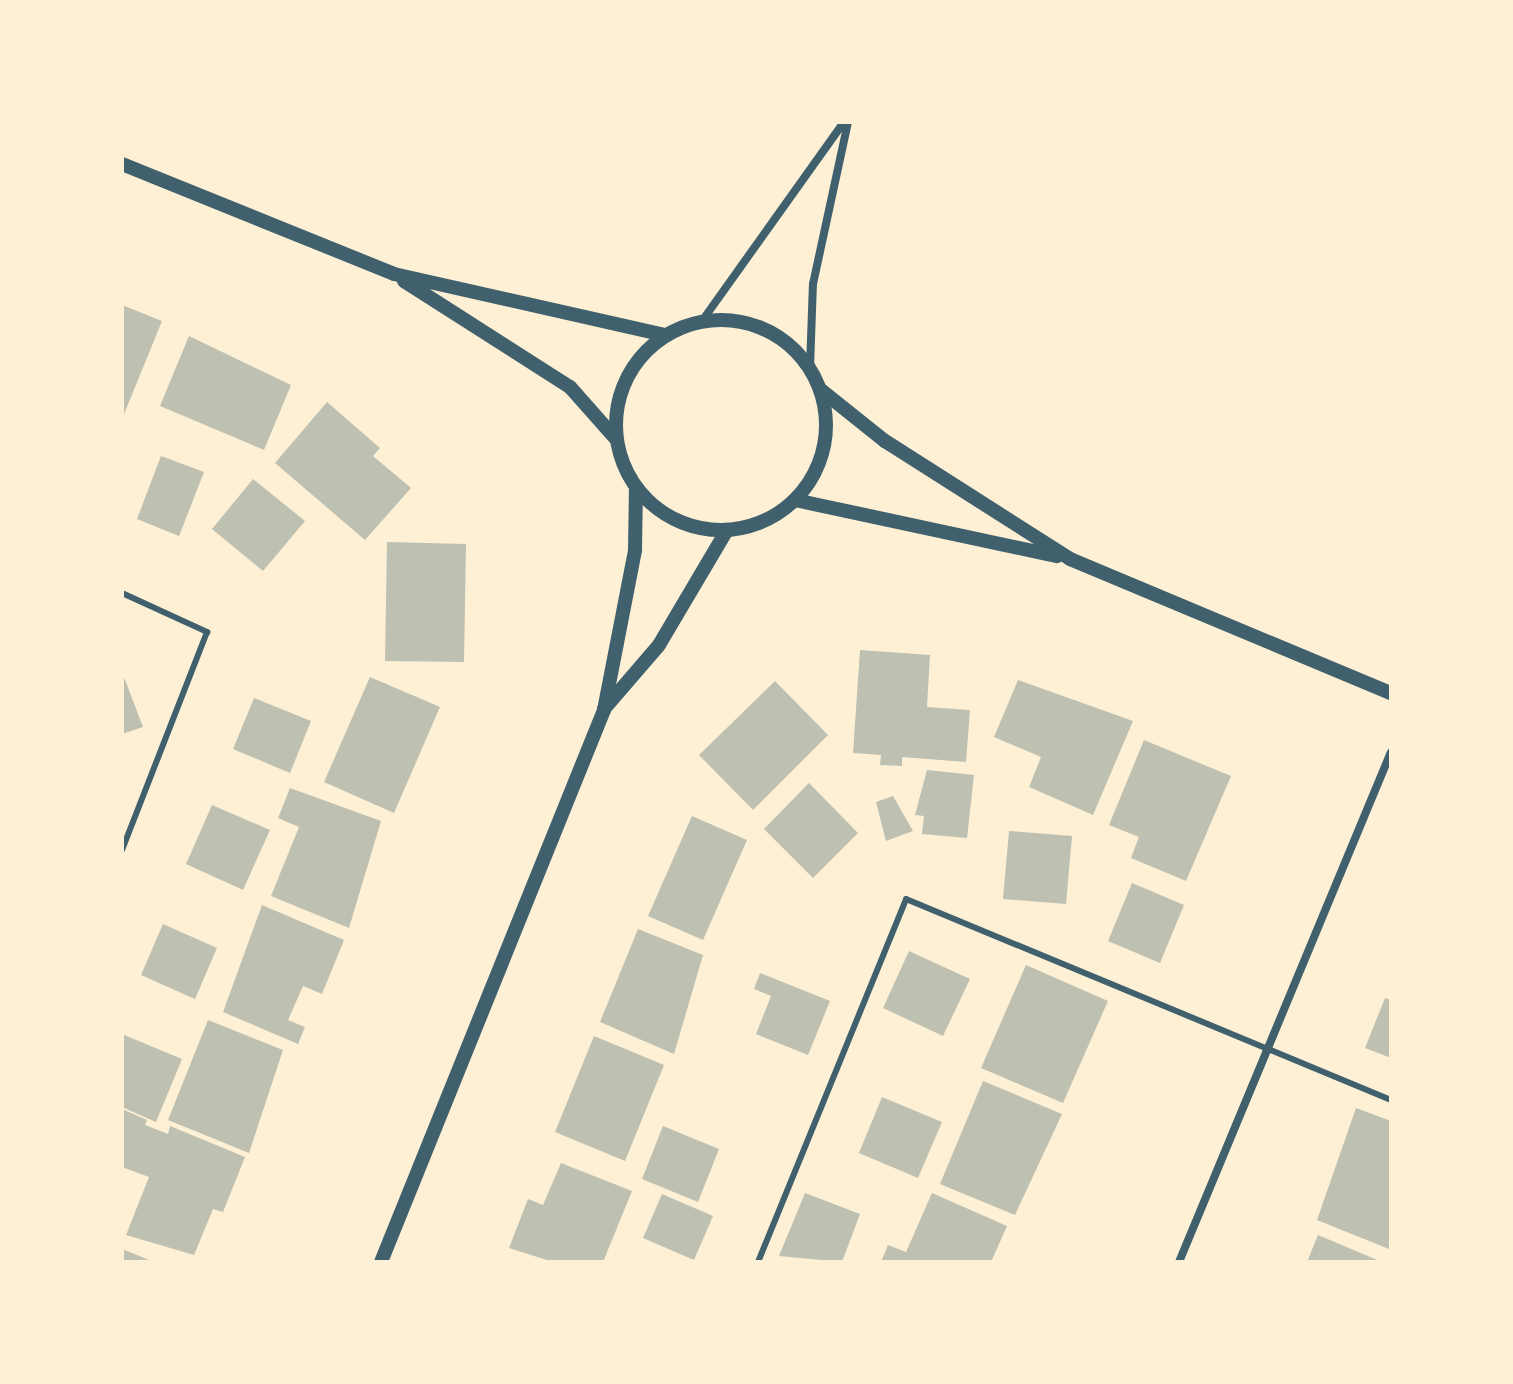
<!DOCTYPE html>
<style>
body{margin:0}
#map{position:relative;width:1513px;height:1384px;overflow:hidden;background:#fdf0d5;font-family:Inter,sans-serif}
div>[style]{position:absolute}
.building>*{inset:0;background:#bec0b2}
.service>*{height:6px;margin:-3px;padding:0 3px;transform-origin:3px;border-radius:3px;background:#3f606c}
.minor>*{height:8px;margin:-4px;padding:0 4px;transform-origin:4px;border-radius:4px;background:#3f606c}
.tertiary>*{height:14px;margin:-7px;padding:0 7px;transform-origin:7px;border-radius:7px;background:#3f606c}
.tertiary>.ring{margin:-7px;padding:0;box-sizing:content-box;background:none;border:14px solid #3f606c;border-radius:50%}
span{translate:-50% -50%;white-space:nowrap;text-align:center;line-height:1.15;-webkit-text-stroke:8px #fdf0d5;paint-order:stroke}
.frame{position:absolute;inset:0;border:124px solid #fdf0d5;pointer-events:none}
</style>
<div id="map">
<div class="building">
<i style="clip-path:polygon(122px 305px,162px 321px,122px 419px)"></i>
<i style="clip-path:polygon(189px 336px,291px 385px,264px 450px,160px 406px)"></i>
<i style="clip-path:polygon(327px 402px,380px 448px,373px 456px,411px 488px,365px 540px,275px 463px)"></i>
<i style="clip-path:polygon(161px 456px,204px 472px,179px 536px,137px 519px)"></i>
<i style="clip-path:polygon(253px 479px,305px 521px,263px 571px,212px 529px)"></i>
<i style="clip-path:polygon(387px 542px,466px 544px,464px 662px,385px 661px)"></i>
<i style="clip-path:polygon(860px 650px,930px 655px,927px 707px,970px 710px,966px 762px,902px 757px,902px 766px,880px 765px,881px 755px,853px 753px)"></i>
<i style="clip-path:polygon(122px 672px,143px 727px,122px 734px)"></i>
<i style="clip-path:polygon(370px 677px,440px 707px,394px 813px,324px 782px)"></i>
<i style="clip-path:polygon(1018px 680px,1133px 721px,1093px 815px,1029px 787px,1041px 757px,994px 737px)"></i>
<i style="clip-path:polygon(775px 681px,828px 735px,753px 810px,699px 755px)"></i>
<i style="clip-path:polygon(254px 698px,311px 721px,290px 773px,233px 749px)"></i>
<i style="clip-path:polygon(1144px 740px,1231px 776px,1186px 881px,1131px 858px,1139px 837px,1109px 825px)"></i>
<i style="clip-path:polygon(927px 770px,974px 775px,967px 838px,922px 834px,924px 816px,915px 815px)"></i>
<i style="clip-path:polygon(809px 783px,858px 833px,813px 878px,764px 829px)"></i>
<i style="clip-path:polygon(290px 788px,381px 821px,349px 928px,271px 896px,299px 827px,278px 818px)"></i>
<i style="clip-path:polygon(893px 796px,913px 831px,886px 841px,876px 802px)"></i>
<i style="clip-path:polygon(212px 805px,270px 830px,243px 890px,186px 864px)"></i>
<i style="clip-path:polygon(692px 816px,747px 840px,703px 940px,648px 916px)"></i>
<i style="clip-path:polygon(1009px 831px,1072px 836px,1066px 904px,1003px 899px)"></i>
<i style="clip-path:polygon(1132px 883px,1184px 905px,1160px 963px,1108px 941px)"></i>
<i style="clip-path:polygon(262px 905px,344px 940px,322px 994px,303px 986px,288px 1020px,305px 1027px,298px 1044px,223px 1012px)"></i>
<i style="clip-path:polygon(163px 924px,217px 948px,195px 999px,141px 975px)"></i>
<i style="clip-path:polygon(638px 929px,703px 955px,674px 1054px,600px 1022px)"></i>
<i style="clip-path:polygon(909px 951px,970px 979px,943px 1036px,883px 1008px)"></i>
<i style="clip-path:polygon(1026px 965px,1108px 1001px,1063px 1103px,981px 1068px)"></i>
<i style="clip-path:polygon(760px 973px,830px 1001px,808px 1055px,756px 1034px,771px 996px,754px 989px)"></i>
<i style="clip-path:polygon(1385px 998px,1391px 1000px,1391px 1058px,1365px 1048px)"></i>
<i style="clip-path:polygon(208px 1020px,283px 1050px,249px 1153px,168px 1120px)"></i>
<i style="clip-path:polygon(122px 1034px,182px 1059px,156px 1122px,122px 1107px)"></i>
<i style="clip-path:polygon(594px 1036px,664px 1065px,625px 1161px,555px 1132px)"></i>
<i style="clip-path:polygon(983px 1081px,1062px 1114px,1015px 1215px,940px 1184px)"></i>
<i style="clip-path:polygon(882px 1097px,942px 1122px,918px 1178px,859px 1153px)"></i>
<i style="clip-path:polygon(1356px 1108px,1391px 1121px,1389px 1249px,1317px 1220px)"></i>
<i style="clip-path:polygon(122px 1109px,147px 1120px,145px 1125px,168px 1134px,170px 1126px,245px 1157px,223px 1212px,213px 1209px,194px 1255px,126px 1235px,149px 1177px,122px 1167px)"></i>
<i style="clip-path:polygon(663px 1126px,719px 1149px,698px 1202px,642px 1179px)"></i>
<i style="clip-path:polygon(561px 1163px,632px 1191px,603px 1262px,553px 1262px,509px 1248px,528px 1199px,543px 1205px)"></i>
<i style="clip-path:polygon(805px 1193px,860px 1214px,842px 1262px,779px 1256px)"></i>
<i style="clip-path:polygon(932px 1193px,1007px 1226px,991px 1262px,881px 1262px,888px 1245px,906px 1252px)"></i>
<i style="clip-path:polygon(662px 1194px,713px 1216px,694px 1260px,643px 1238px)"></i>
<i style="clip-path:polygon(1318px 1235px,1382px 1262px,1307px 1262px)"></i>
<i style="clip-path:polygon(122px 1249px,154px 1262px,122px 1262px)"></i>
</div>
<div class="service">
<i style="left:122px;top:593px;width:94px;rotate:24.6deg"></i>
<i style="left:207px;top:632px;width:234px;rotate:111.3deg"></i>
<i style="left:758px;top:1262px;width:392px;rotate:-67.8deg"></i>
<i style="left:906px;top:899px;width:525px;rotate:22.51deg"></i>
</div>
<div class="minor">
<i style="left:702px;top:321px;width:244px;rotate:-54.5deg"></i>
<i style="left:810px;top:368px;width:84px;rotate:-88deg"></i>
<i style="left:813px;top:284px;width:166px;rotate:-77.8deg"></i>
<i style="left:1179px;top:1262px;width:552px;rotate:-67.43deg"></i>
</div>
<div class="tertiary">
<i style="left:122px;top:164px;width:293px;rotate:22deg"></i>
<i style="left:394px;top:274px;width:278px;rotate:12.7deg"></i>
<i style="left:404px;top:281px;width:197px;rotate:32.6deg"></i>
<i style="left:570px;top:387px;width:69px;rotate:48.5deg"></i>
<i class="ring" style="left:616px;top:320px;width:196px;height:196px"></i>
<i style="left:821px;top:390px;width:82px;rotate:38.6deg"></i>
<i style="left:885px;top:441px;width:219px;rotate:32.5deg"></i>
<i style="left:1070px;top:559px;width:348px;rotate:22.7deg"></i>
<i style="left:795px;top:500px;width:268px;rotate:12.1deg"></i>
<i style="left:604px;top:709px;width:84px;rotate:-49.3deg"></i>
<i style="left:659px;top:645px;width:134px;rotate:-59.4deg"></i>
<i style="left:381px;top:1262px;width:595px;rotate:-68deg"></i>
<i style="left:604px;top:710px;width:163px;rotate:-79deg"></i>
<i style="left:635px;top:550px;width:62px;rotate:-89.1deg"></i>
</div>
<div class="frame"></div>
</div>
